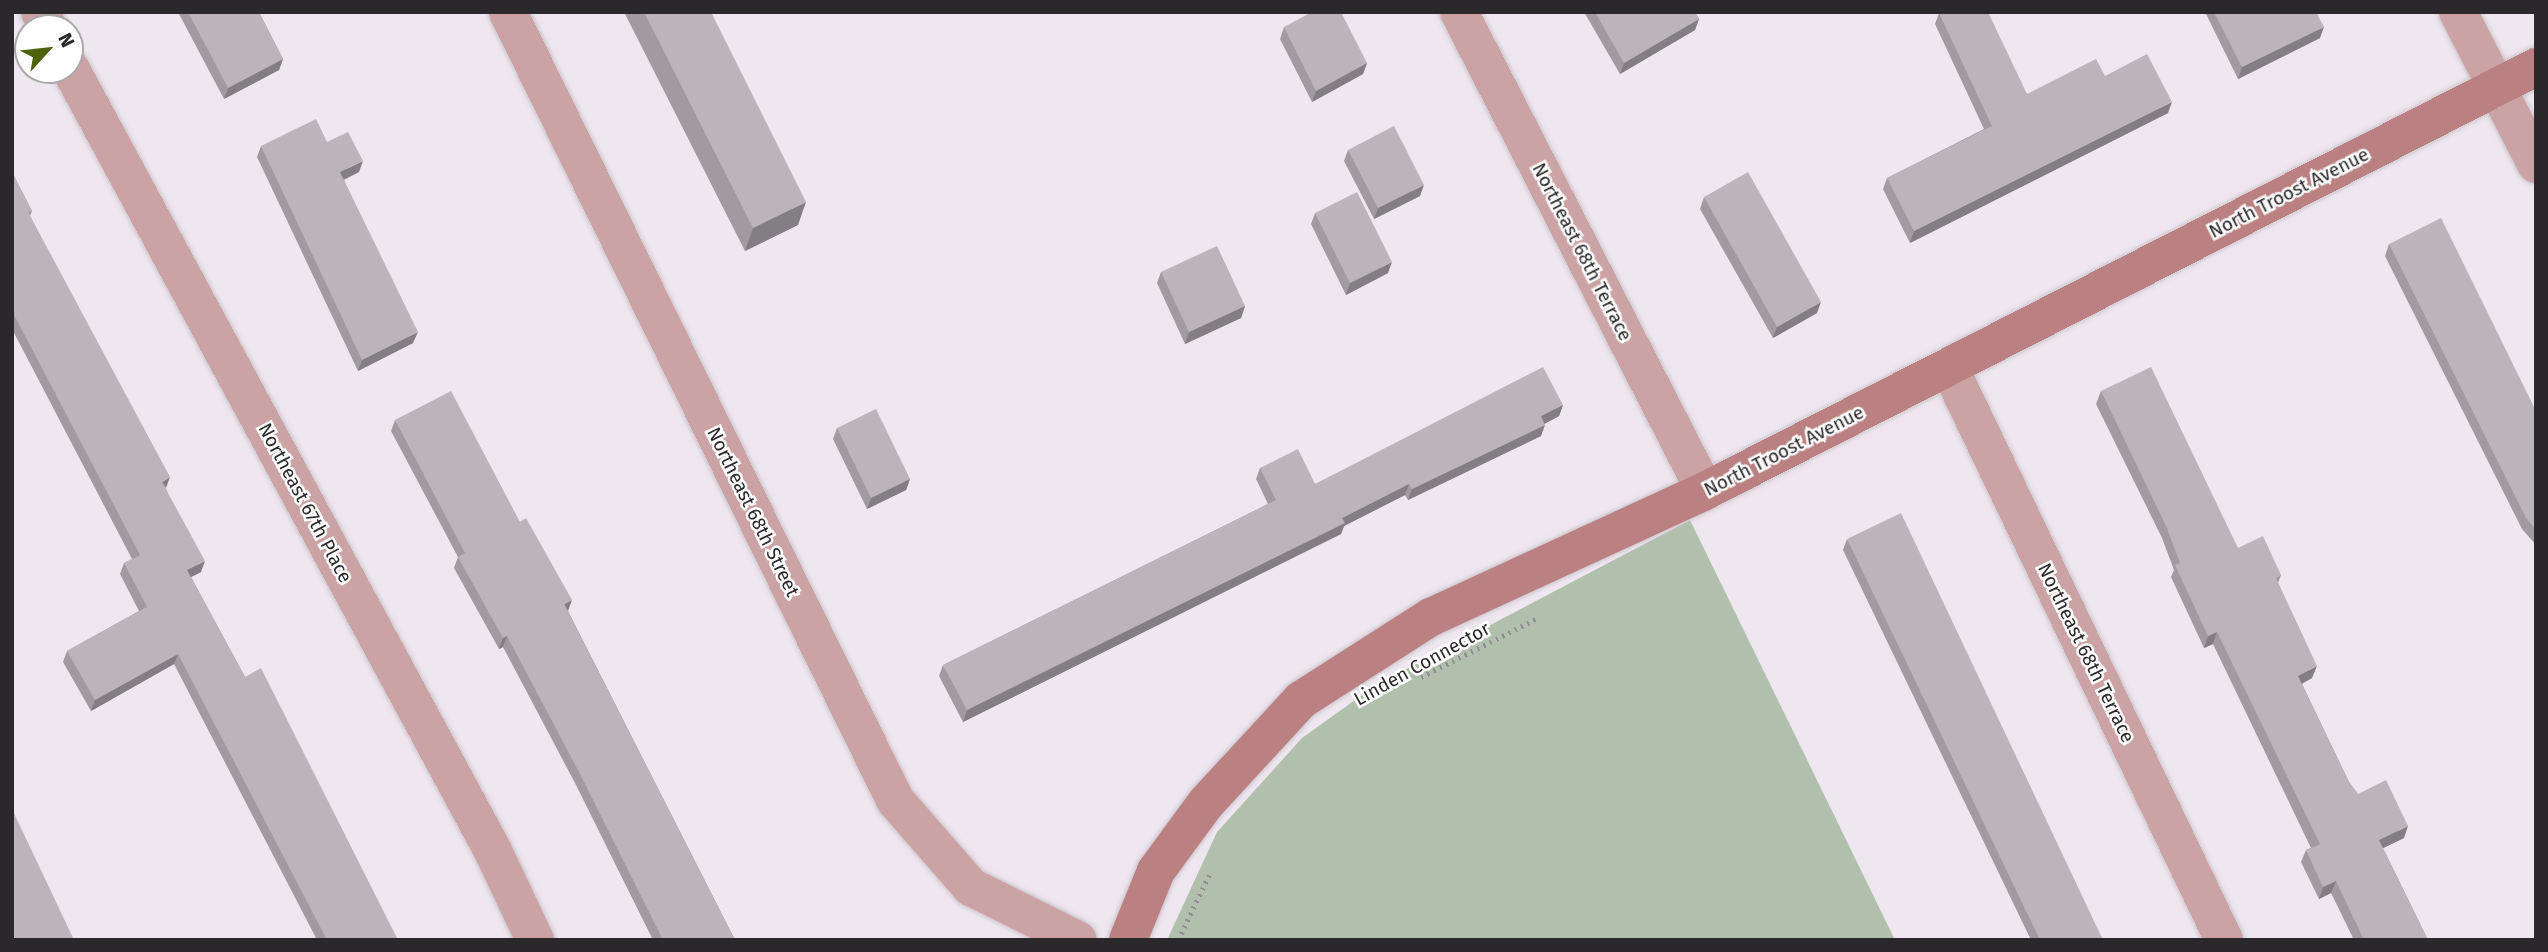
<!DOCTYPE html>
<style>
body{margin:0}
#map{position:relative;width:2548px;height:952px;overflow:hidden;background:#efe7ef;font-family:"Fira Sans",sans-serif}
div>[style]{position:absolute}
.green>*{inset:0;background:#b1bfad}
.path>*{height:4.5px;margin-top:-2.25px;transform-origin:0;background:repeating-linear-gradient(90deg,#928d92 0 2px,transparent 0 7px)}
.roads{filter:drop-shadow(0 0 2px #ccc5cc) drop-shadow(0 0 2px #ccc5cc)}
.street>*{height:38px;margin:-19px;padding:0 19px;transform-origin:19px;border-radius:19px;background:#cca3a4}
.secondary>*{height:38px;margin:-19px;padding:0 19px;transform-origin:19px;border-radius:19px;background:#ba8082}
.wall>*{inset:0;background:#a19ba1}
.shaded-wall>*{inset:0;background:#837e83}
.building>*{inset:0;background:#bbb4bb}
span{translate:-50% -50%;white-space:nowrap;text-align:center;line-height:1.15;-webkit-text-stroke:5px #fff;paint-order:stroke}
.street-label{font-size:19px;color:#2b282b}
.frame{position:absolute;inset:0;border:14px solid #2b282b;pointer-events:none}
.north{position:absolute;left:14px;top:14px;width:70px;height:70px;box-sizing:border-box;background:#fff;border:2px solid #aaa9aa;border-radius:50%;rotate:63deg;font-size:19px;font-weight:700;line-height:28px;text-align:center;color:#2b282b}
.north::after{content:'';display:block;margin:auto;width:24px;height:32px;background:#4d620c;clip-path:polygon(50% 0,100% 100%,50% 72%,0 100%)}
</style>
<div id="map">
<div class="green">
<i style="clip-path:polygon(1690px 520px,1895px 940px,1167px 940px,1217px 832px,1302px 738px,1376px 685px)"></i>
</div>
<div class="path">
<i style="left:1421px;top:677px;width:131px;rotate:-26.8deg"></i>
<i style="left:1178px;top:940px;width:74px;rotate:-64.5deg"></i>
</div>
<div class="roads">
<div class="street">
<i style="left:40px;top:12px;width:18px;rotate:63deg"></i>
<i style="left:508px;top:12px;width:878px;rotate:63.84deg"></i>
<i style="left:895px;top:800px;width:116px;rotate:48.9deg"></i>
<i style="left:971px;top:887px;width:119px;rotate:26.4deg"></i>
<i style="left:1459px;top:12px;width:538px;rotate:62.82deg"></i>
<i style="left:2458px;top:12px;width:171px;rotate:62.8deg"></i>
<i style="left:70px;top:68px;width:888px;rotate:61.62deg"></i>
<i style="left:492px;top:849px;width:101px;rotate:64.7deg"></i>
<i style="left:1949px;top:367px;width:636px;rotate:64.36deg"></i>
</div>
<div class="secondary">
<i style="left:1128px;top:940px;width:74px;rotate:-67.9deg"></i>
<i style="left:1156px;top:871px;width:84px;rotate:-53.7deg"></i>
<i style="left:1206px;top:803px;width:140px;rotate:-47.3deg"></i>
<i style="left:1301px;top:700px;width:154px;rotate:-32.6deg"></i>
<i style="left:1431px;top:617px;width:302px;rotate:-24.7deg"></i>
<i style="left:1705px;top:491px;width:933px;rotate:-27.03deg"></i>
</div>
</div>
<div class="wall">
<i style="clip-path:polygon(178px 12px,259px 12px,283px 59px,279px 70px,224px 99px)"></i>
<i style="clip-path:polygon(624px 12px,711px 12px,798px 225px,745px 251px)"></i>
<i style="clip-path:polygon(1584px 12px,1695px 12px,1699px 19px,1695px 30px,1620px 74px)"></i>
<i style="clip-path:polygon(2205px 12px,2316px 12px,2320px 38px,2238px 79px)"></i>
<i style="clip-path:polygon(1939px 13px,2027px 94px,2105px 76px,2168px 113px,1910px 243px,1883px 189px,1887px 178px,1984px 129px,1935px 24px)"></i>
<i style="clip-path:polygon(1284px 27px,1367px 63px,1363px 74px,1312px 102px,1280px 39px)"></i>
<i style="clip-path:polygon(261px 146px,359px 172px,344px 180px,413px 343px,358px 371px,257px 157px)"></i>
<i style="clip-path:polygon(1348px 150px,1420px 196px,1374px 219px,1344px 161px)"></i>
<i style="clip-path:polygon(12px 172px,32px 211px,30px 216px,166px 489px,201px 572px,191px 577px,245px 677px,398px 940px,317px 940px,174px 664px,91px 711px,63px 662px,67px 651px,139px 611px,120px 574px,124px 563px,132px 559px,12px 329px)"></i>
<i style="clip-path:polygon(1704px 197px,1817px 313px,1773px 338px,1700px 209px)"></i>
<i style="clip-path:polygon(1315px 213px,1388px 273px,1346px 295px,1311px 224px)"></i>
<i style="clip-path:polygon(2389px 244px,2536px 411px,2536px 545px,2522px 529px,2385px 256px)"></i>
<i style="clip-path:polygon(1161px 272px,1245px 306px,1241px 318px,1185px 344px,1157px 283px)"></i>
<i style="clip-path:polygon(2101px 391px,2238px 548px,2281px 575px,2278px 583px,2312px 678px,2302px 684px,2349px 782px,2358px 794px,2404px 838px,2383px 848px,2428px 940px,2354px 940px,2331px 893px,2319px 899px,2301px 862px,2306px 850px,2311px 848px,2213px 644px,2204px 648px,2171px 577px,2174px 570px,2162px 538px,2096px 404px)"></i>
<i style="clip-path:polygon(1563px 405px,1559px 416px,1544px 424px,1541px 436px,1408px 500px,1405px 495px,1344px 526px,1341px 534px,963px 722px,939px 676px,943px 665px,1268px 504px,1256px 479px,1260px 468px,1315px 484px)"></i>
<i style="clip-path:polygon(395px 420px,520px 522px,568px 611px,735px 940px,653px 940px,576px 785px,503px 647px,499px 649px,454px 568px,458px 557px,391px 431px)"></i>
<i style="clip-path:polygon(837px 428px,910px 479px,906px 490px,867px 509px,833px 439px)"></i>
<i style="clip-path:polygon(1847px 539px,2103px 940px,2031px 940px,1843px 550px)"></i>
</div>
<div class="shaded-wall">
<i style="clip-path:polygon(1699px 19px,1695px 30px,1620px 74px,1624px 63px)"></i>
<i style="clip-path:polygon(2324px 27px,2320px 38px,2238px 79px,2242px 67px)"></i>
<i style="clip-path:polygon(283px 59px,279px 70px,224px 99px,228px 88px)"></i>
<i style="clip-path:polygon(1367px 63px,1363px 74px,1312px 102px,1316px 91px)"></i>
<i style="clip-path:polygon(2172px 102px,2168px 113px,1910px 243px,1914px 231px)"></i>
<i style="clip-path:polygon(363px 161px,359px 172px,336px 183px,340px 172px)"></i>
<i style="clip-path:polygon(1424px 185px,1420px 196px,1374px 219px,1378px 208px)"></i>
<i style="clip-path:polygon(806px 202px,798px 225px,745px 251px,753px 228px)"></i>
<i style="clip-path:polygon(1392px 262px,1388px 273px,1346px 295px,1350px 283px)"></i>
<i style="clip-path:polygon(1821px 302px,1817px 313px,1773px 338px,1777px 327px)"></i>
<i style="clip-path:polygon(1245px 306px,1241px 318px,1185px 344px,1189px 332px)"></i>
<i style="clip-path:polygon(418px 332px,413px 343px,358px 371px,362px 360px)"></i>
<i style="clip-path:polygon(1563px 405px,1559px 416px,1537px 428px,1541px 416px)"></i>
<i style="clip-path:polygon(1545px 425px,1541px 436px,1408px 500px,1412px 489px)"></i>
<i style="clip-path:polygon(170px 477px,166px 488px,162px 482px)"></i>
<i style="clip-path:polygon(910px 479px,906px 490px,867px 509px,871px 498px)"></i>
<i style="clip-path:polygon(1409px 484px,1405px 495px,1344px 526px,1341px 534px,963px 722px,967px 710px)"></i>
<i style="clip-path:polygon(205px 561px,201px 572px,183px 581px,187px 570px)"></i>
<i style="clip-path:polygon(572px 600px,568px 611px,564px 604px)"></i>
<i style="clip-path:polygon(2217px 632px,2213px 644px,2204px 648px,2208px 636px)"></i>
<i style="clip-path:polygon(507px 636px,503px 647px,499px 649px,503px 638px)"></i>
<i style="clip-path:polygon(178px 654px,174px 664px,91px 711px,95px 700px)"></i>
<i style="clip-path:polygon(2317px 666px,2312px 678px,2293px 688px,2298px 676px)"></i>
<i style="clip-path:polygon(2408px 826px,2404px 838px,2375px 852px,2379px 840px)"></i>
<i style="clip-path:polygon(2336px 881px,2331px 893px,2319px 899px,2323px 887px)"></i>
</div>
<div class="building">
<i style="clip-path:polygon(188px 12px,259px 12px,283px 59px,228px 88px)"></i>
<i style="clip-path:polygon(644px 12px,711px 12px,806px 202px,753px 228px)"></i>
<i style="clip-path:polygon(1312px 12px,1341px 12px,1367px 63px,1316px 91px,1284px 27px)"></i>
<i style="clip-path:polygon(1595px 12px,1695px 12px,1699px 19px,1624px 63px)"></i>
<i style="clip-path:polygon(1940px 12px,1988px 12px,2027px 94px,2096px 59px,2105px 76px,2147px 54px,2172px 102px,1914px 231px,1887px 178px,1992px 126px,1939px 13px)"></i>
<i style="clip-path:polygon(2214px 12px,2316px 12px,2324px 27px,2242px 67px)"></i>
<i style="clip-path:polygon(316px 119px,327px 142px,348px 132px,363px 161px,340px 172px,418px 332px,362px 360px,261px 146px)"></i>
<i style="clip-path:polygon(1394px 126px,1424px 185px,1378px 208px,1348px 150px)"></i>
<i style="clip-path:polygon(12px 172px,32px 211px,28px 212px,170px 477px,162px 482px,205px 561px,187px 570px,245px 677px,261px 668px,398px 940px,327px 940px,178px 654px,95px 700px,67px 651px,147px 607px,124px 563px,140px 555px,12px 311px)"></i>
<i style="clip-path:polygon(1748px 172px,1821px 302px,1777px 327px,1704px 197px)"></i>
<i style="clip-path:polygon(1357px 192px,1392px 262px,1350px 283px,1315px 213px)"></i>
<i style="clip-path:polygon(2441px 218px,2536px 411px,2536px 530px,2526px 518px,2389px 244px)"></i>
<i style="clip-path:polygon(1217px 246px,1245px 306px,1189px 332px,1161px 272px)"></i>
<i style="clip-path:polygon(1543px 367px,1563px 405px,1541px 416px,1545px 425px,1412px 489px,1409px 484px,1342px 518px,1345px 523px,967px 710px,943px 665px,1276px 500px,1260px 468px,1298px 449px,1315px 484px)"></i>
<i style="clip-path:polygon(2151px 367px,2238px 548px,2263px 536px,2281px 575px,2276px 578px,2317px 666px,2298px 676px,2349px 782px,2358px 794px,2386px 780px,2408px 826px,2379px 840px,2428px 940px,2364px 940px,2336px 881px,2323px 887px,2306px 850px,2320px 844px,2217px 632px,2208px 636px,2175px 565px,2180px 563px,2166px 526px,2101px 391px)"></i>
<i style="clip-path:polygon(451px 391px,520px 522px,526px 518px,572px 600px,564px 604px,735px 940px,663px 940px,580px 774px,507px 636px,503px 638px,458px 557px,465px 553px,395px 420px)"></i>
<i style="clip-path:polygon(876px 409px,910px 479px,871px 498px,837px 428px)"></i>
<i style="clip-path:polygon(1901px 513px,2103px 940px,2040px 940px,1847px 539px)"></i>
<i style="clip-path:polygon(12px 809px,74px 940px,12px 940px)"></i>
</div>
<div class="street-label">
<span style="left:2289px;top:193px;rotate:-27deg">North Troost Avenue</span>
<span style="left:1582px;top:252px;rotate:63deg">Northeast 68th Terrace</span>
<span style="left:1784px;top:451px;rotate:-27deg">North Troost Avenue</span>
<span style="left:305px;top:503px;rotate:62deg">Northeast 67th Place</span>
<span style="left:753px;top:512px;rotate:64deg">Northeast 68th Street</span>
<span style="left:2086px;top:653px;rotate:64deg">Northeast 68th Terrace</span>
<span style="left:1422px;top:664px;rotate:-29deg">Linden Connector</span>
</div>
<div class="frame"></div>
<div class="north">N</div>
</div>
